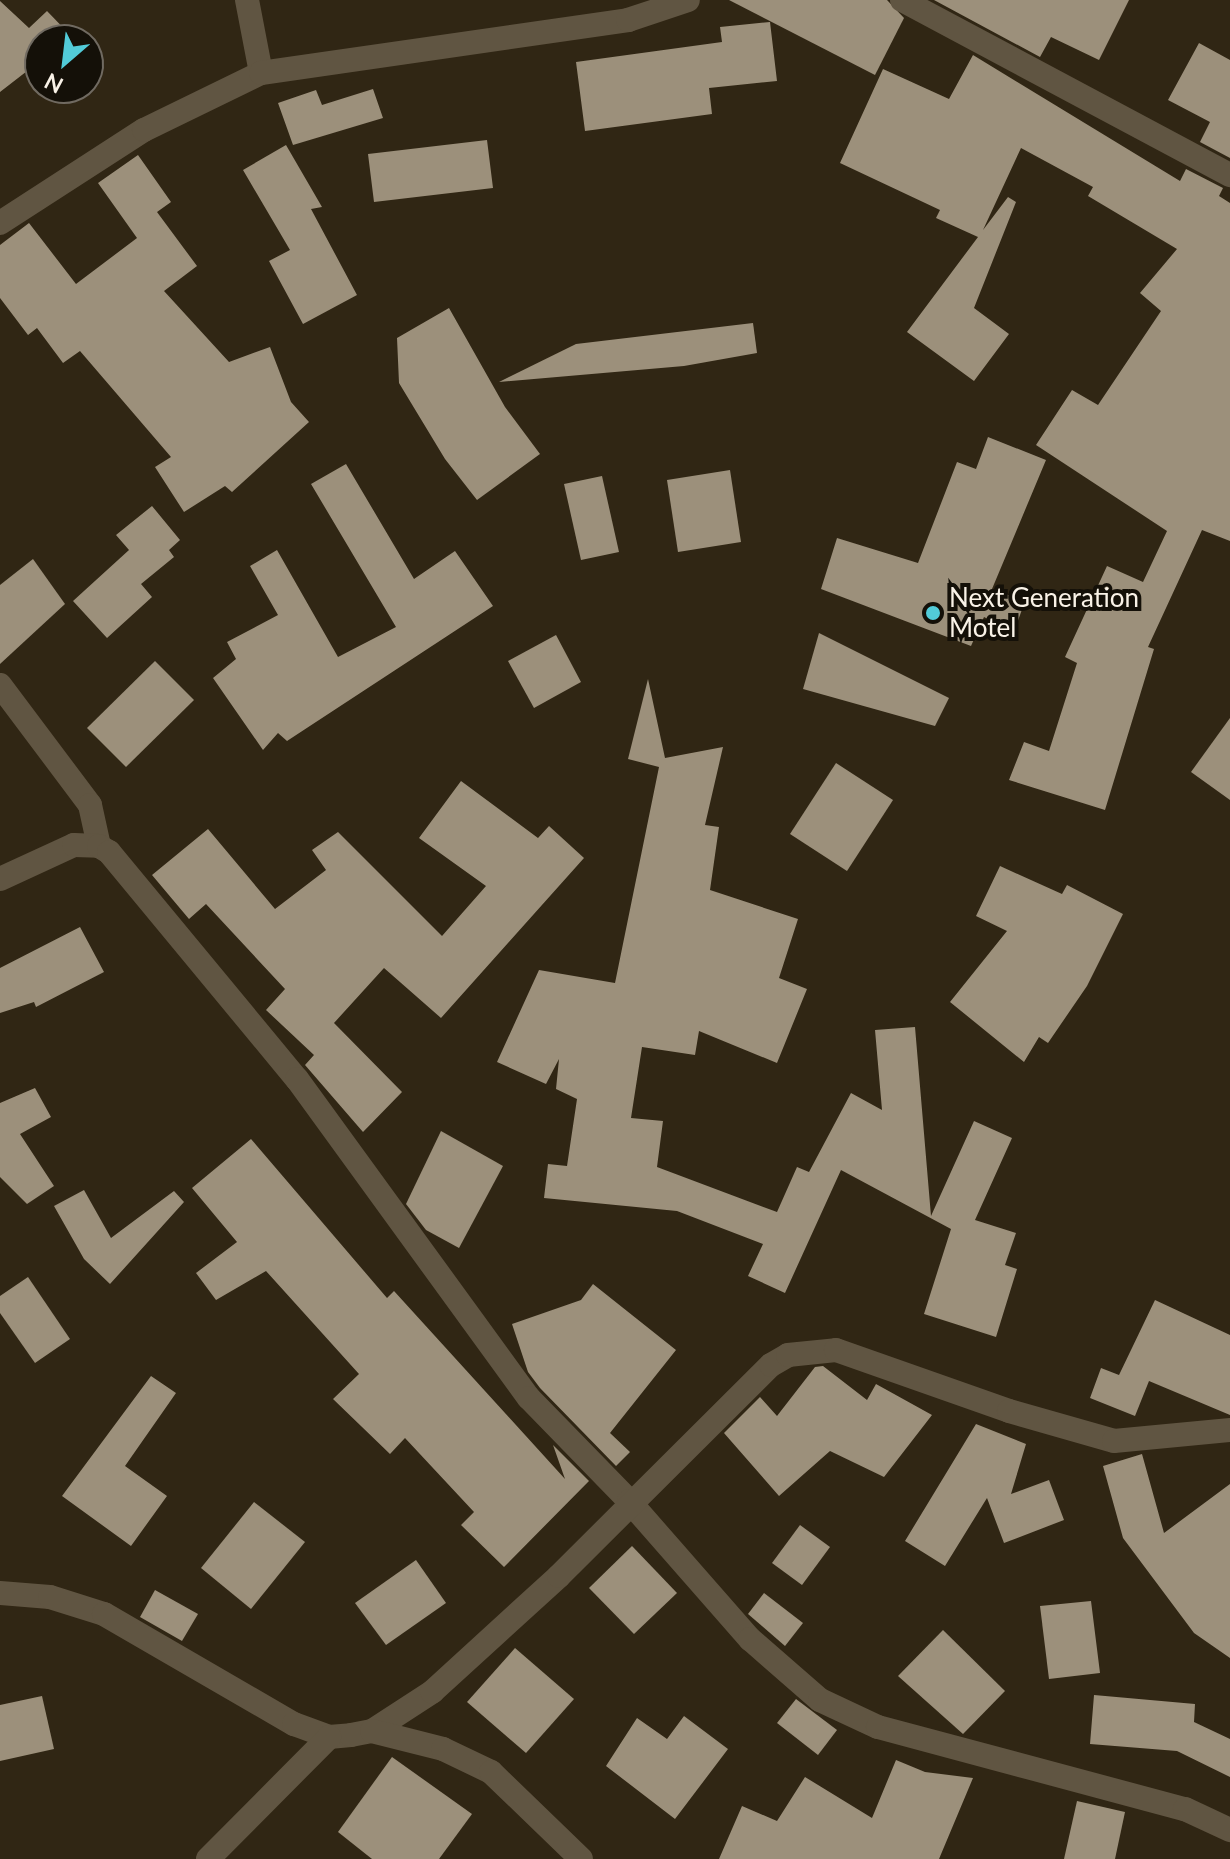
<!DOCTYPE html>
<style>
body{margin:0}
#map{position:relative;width:1230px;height:1859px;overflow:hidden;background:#302614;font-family:Lato,sans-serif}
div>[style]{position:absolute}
.building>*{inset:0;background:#9c907b}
.minor>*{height:24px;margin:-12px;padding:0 12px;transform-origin:12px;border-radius:12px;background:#605542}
.dots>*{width:22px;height:22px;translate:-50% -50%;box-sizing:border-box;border:4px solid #141008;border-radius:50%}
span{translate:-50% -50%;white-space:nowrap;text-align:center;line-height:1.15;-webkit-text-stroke:8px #141008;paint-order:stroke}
.poi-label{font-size:26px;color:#f9f2e7}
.left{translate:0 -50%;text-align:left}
.north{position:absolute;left:24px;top:24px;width:80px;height:80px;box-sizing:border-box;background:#141008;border:2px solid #706a61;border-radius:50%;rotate:208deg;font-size:22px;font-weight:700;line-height:32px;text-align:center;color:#f9f2e7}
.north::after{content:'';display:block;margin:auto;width:28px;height:36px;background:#52cbd8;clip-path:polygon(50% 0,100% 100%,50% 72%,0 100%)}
</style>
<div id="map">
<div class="building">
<i style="clip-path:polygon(729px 0,887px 0,904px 18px,875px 75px)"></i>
<i style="clip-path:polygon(934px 0,1129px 0,1099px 60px,1051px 37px,1040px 57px)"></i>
<i style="clip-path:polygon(0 1px,29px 28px,47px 11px,75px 40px,40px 40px,40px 61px,0 92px)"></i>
<i style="clip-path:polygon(770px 22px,777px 81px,709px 88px,712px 114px,585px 131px,576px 62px,722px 42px,720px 27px)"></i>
<i style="clip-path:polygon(1199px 43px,1230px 60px,1230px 158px,1200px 142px,1210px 122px,1168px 100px)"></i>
<i style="clip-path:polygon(973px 55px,1180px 181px,1186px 169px,1223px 188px,1219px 196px,1230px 203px,1230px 541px,1202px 530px,1148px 647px,1154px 649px,1105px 810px,1009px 780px,1024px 742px,1049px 751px,1077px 663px,1065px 657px,1107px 566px,1143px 582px,1167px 531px,1036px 445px,1072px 390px,1098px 405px,1161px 311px,1140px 293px,1177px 249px,1088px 196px,1093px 187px,1021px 148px,983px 230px,1008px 197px,1016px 202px,974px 308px,1009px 334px,974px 381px,907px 332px,978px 237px,936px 218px,940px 210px,840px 163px,883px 69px,949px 99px)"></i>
<i style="clip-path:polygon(373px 89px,383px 118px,293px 145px,278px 103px,316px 90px,322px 105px)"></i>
<i style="clip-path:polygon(487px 140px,493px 188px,374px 202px,368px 154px)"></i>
<i style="clip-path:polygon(286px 145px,322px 207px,311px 209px,357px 295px,303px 324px,269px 261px,290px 250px,243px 170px)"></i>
<i style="clip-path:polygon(138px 155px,171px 202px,157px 212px,197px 266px,164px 291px,229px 362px,270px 347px,291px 402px,309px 422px,232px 492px,225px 486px,184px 512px,155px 467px,171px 457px,80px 351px,63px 363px,37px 328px,28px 335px,0 298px,0 245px,29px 223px,76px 284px,137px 238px,98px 183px)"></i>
<i style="clip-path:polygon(449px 308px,505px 407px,540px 454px,477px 500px,445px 459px,399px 383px,397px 338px)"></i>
<i style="clip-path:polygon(753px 323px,757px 353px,684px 366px,499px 382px,576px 344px)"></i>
<i style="clip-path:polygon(988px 437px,1046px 460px,992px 589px,1025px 601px,1014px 632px,984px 617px,971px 646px,821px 589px,837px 538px,918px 563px,957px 462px,976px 469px)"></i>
<i style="clip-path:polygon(346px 464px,414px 579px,455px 551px,493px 606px,287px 741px,278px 733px,263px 750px,213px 678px,236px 659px,227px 642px,278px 615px,250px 566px,277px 550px,338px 657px,396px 627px,311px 484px)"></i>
<i style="clip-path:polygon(730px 470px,741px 542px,678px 552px,667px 480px)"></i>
<i style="clip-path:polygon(602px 476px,619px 552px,581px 560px,564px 484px)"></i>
<i style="clip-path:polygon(152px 506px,180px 540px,169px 550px,174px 557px,141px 584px,152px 597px,107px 638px,73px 601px,129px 550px,116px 535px)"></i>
<i style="clip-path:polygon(33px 559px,65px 604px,0 664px,0 585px)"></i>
<i style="clip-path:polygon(819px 633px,949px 698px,935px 726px,803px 689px)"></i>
<i style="clip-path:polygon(556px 635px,581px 682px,534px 708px,508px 661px)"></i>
<i style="clip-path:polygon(155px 661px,194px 700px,126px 767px,87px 728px)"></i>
<i style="clip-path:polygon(648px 679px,665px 758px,723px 747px,705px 825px,719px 827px,710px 890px,798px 919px,779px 978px,807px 989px,777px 1063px,699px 1031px,695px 1055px,642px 1047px,631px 1118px,663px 1121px,657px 1167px,777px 1212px,797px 1167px,809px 1172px,851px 1093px,882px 1110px,875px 1030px,915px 1027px,931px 1216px,974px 1121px,1012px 1138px,975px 1220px,1016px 1233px,1005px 1265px,1017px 1269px,996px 1337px,924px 1314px,951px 1229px,841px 1170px,785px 1293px,748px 1276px,763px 1244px,677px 1211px,544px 1198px,548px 1164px,567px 1166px,577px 1099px,556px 1089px,559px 1059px,546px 1084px,497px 1062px,539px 970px,615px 983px,659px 767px,628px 759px)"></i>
<i style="clip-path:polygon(1230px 718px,1230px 800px,1191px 772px)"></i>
<i style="clip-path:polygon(836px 763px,893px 800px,847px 871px,790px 834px)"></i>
<i style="clip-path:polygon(461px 781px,538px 838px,549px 826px,584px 858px,441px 1018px,384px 968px,334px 1023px,402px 1092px,363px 1132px,305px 1065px,314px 1055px,266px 1010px,285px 989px,206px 904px,189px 919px,152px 875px,208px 829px,275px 909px,326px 870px,312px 850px,338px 832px,442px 936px,486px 886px,419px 838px)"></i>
<i style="clip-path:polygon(1000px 866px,1062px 894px,1067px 885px,1123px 914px,1087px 986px,1048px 1043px,1039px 1037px,1024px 1062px,950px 1002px,1007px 931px,976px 916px)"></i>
<i style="clip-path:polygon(80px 927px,104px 972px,36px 1007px,34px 1002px,0 1013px,0 968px)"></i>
<i style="clip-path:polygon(35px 1088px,51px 1117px,20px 1134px,54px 1186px,27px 1204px,0 1177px,0 1103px)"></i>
<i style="clip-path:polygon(441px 1131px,503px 1166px,459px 1248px,426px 1230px,406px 1204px)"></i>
<i style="clip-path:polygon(251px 1139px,387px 1298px,394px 1291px,565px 1479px,553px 1445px,589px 1481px,504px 1567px,461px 1525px,474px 1512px,405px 1438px,390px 1454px,333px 1399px,359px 1374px,266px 1271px,216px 1300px,196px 1273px,237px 1242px,192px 1188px)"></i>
<i style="clip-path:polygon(84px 1190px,111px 1238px,174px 1191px,184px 1202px,110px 1284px,84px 1259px,54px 1206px)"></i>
<i style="clip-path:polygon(28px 1277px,70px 1339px,35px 1363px,0 1313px,0 1296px)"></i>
<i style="clip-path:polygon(593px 1284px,676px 1350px,610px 1433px,630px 1452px,616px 1466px,540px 1388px,528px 1372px,512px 1324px,581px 1300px)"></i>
<i style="clip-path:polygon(1155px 1300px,1230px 1335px,1230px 1415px,1149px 1381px,1135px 1416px,1090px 1398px,1101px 1368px,1119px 1375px)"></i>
<i style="clip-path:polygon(823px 1366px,867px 1400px,876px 1384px,932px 1415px,884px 1477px,830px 1451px,779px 1496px,724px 1433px,760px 1397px,777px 1416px,815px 1367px)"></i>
<i style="clip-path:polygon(151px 1376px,176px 1393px,125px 1466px,167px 1496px,131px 1546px,62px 1496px)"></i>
<i style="clip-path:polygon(976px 1424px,1026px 1444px,1011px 1494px,1049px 1480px,1064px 1520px,1004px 1543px,987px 1498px,945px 1566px,905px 1541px)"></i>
<i style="clip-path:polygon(1142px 1454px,1164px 1533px,1230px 1484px,1230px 1658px,1194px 1633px,1123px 1538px,1103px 1466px)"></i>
<i style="clip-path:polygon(254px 1502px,305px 1542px,251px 1609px,201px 1568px)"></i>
<i style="clip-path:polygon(800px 1525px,830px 1547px,802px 1585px,772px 1563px)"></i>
<i style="clip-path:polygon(632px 1546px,677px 1593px,634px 1634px,589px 1588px)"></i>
<i style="clip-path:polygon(416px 1560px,446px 1603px,386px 1645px,355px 1603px)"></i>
<i style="clip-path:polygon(155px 1590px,198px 1614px,182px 1641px,140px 1617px)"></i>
<i style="clip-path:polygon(764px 1593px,803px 1623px,785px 1646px,748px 1614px)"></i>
<i style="clip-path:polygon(1091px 1601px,1100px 1673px,1049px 1679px,1040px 1606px)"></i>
<i style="clip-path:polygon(943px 1630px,1005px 1691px,963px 1734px,898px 1676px)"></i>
<i style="clip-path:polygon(515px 1648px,574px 1699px,526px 1753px,467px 1702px)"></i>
<i style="clip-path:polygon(1094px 1695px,1195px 1704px,1194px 1722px,1230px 1739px,1230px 1777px,1177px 1751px,1090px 1744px)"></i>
<i style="clip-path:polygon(42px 1696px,54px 1749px,0 1761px,0 1705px)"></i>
<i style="clip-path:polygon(796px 1699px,837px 1730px,818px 1755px,777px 1723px)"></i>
<i style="clip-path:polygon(684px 1716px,728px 1749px,675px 1819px,606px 1766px,637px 1718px,667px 1739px)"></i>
<i style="clip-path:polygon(392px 1757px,472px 1814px,439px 1859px,372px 1859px,338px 1832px)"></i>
<i style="clip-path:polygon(896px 1760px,925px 1772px,973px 1778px,939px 1859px,719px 1859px,742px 1806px,777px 1821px,805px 1777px,872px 1818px)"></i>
<i style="clip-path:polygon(1077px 1801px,1125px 1812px,1115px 1859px,1064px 1859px)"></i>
</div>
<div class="minor">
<i style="left:247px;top:0;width:74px;rotate:79.1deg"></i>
<i style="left:902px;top:0;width:372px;rotate:28.1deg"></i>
<i style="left:0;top:223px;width:171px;rotate:-32.9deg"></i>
<i style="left:144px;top:130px;width:130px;rotate:-26deg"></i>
<i style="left:261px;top:73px;width:371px;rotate:-8.2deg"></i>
<i style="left:628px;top:20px;width:63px;rotate:-18.4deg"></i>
<i style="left:0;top:685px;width:150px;rotate:53.1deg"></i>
<i style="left:90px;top:805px;width:42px;rotate:77.6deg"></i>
<i style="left:0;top:879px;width:81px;rotate:-24.7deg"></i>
<i style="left:74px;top:845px;width:25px;rotate:2deg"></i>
<i style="left:99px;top:846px;width:12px;rotate:31deg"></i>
<i style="left:109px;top:852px;width:295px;rotate:50.4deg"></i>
<i style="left:297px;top:1079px;width:394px;rotate:54deg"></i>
<i style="left:529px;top:1398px;width:144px;rotate:45.8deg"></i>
<i style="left:629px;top:1501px;width:184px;rotate:48.8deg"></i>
<i style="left:750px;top:1639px;width:93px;rotate:41.1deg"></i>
<i style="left:820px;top:1700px;width:64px;rotate:25deg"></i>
<i style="left:878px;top:1727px;width:318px;rotate:15deg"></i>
<i style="left:1185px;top:1809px;width:50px;rotate:25deg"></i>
<i style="left:0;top:1593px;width:50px;rotate:4.6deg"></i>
<i style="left:50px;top:1597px;width:57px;rotate:17.5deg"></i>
<i style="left:104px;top:1614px;width:220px;rotate:30.1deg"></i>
<i style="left:294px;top:1724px;width:37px;rotate:20deg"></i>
<i style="left:329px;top:1737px;width:22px;rotate:-5deg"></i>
<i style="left:351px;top:1735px;width:21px;rotate:-11deg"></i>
<i style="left:372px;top:1731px;width:72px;rotate:-33deg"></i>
<i style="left:432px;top:1692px;width:172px;rotate:-42.4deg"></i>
<i style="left:559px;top:1576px;width:299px;rotate:-44.9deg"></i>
<i style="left:771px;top:1365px;width:20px;rotate:-30deg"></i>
<i style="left:788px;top:1355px;width:48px;rotate:-5.9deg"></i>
<i style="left:836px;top:1350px;width:183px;rotate:19.4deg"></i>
<i style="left:1009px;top:1411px;width:109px;rotate:15.9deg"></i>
<i style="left:1114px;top:1441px;width:117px;rotate:-5.4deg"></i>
<i style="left:372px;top:1731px;width:73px;rotate:14.2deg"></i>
<i style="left:443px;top:1749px;width:53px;rotate:25.6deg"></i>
<i style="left:491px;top:1772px;width:125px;rotate:44deg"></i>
<i style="left:208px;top:1859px;width:172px;rotate:-45.2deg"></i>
</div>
<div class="dots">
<i style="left:933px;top:613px;background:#52cbd8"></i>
</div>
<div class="poi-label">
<span class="left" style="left:949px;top:613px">Next Generation<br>Motel</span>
</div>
<div class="north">N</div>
</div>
